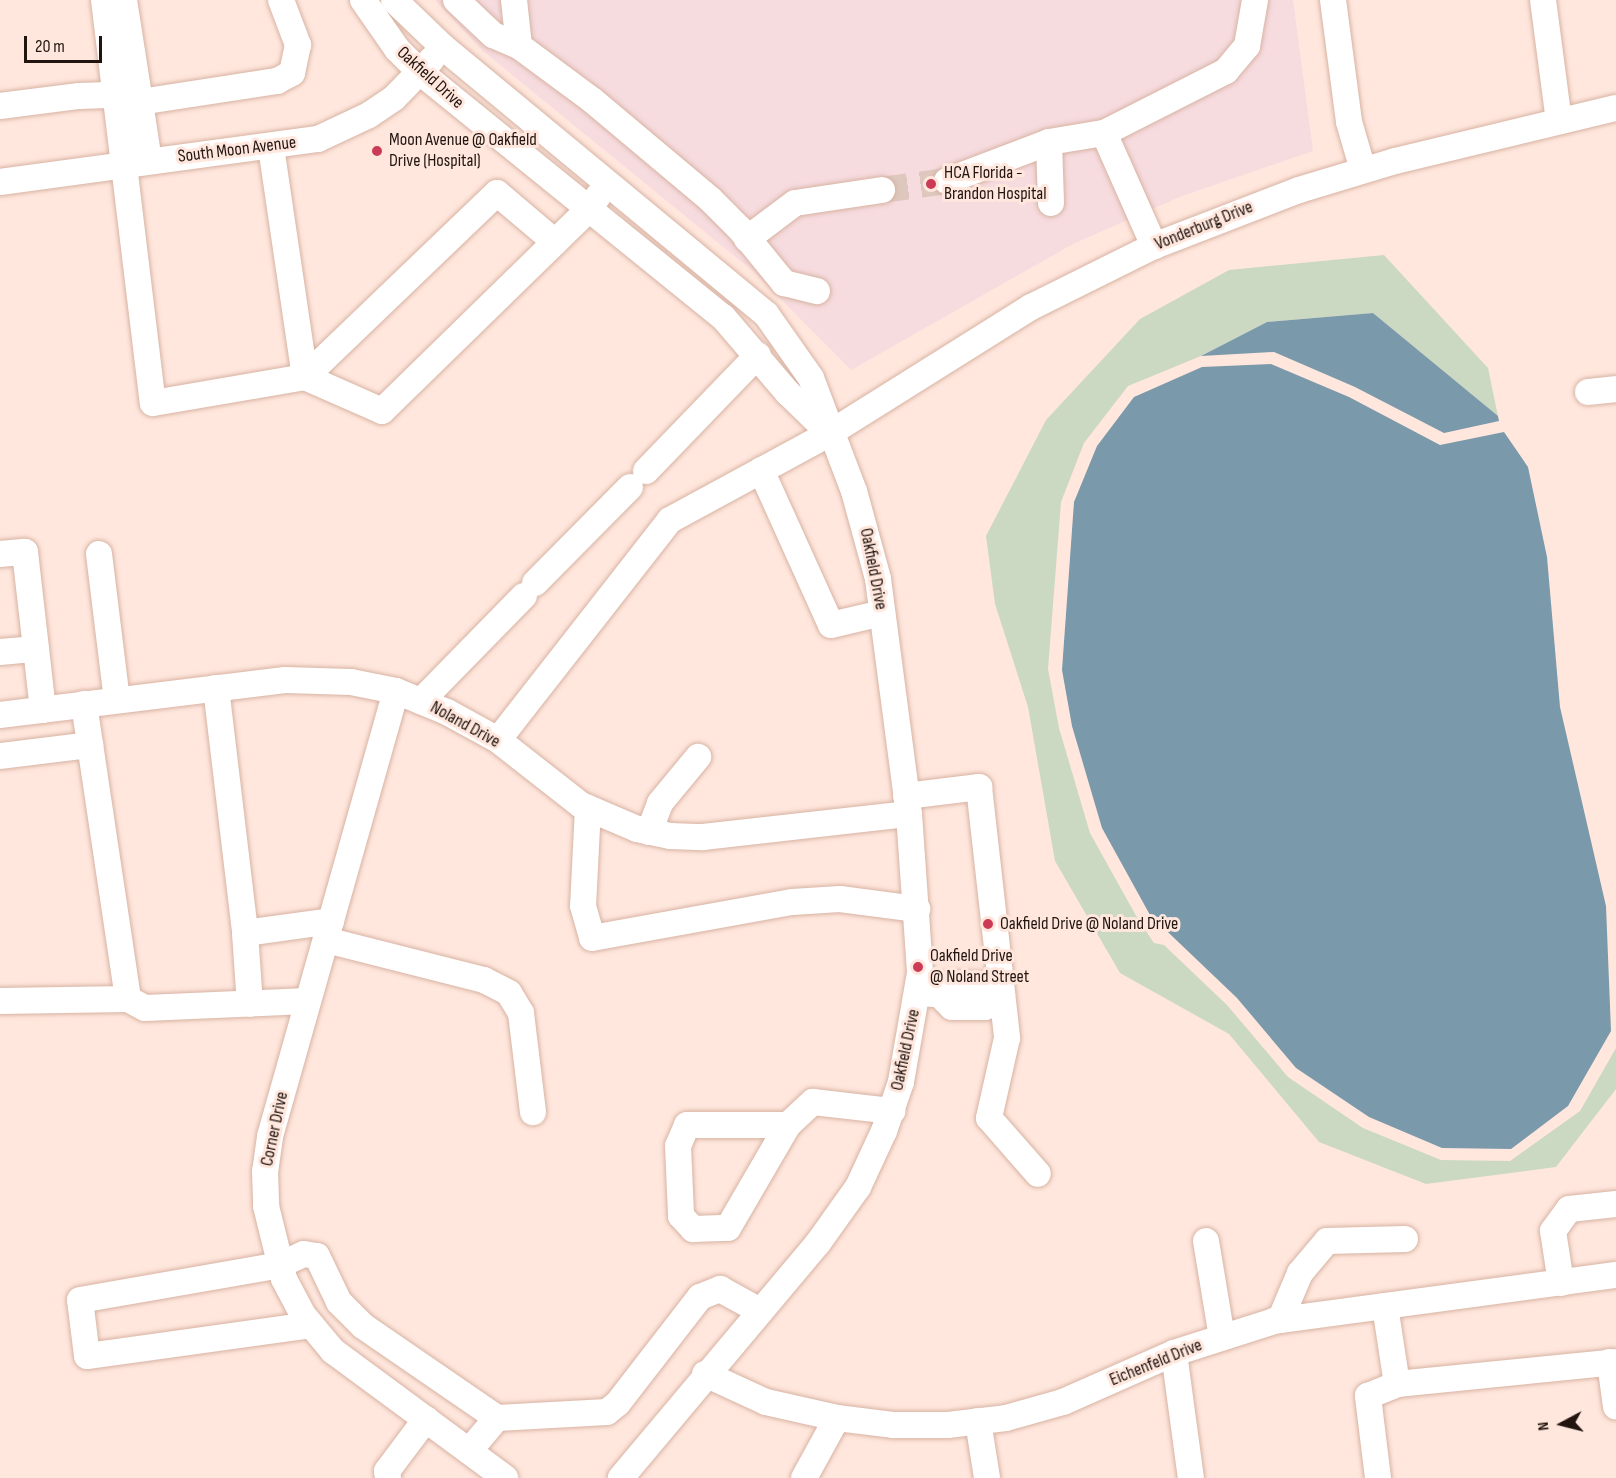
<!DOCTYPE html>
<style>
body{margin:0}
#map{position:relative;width:1616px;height:1478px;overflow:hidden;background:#ffe7dd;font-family:"Sofia Sans Condensed",sans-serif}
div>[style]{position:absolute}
.medical>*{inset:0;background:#f6dbdf}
.green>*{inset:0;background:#cbd9c3}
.water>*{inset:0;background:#7a99aa}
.minor-tunnel>*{height:26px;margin-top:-13px;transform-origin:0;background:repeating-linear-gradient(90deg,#dec8be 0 26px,transparent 0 39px)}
.roads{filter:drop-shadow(0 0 2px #d8b3a3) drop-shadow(0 0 2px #d8b3a3)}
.minor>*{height:26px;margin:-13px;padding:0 13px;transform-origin:13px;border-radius:13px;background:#fff}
.dots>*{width:16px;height:16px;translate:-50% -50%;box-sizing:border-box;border:3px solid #ffe7dd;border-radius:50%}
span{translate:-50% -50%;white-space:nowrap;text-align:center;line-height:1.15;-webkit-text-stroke:6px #ffe7dd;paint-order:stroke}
.street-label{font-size:18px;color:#22150f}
.poi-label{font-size:18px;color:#22150f}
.left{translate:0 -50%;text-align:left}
.north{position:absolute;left:1532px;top:1394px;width:60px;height:60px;-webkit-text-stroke:4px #ffe7dd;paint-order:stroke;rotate:263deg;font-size:16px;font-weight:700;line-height:24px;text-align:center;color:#22150f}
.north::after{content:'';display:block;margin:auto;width:21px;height:27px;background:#22150f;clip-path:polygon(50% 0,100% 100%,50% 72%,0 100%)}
.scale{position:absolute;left:24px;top:36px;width:78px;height:27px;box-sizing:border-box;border:3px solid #22150f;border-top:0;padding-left:8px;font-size:18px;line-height:21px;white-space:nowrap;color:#22150f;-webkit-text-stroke:4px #ffe7dd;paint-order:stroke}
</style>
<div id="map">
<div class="medical">
<i style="clip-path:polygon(435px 0,1293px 0,1313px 151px,1182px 196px,1073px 244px,851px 370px,754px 272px,483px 51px)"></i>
</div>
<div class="green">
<i style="clip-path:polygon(1384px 255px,1488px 368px,1498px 416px,1373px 313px,1267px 322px,1201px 356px,1128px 386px,1084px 443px,1061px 502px,1048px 669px,1059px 728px,1090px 833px,1139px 921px,1154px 943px,1164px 945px,1227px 1005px,1288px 1077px,1363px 1128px,1441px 1160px,1510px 1161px,1580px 1111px,1616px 1048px,1616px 1089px,1556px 1167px,1426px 1184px,1319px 1142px,1229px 1034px,1120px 973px,1055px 861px,1028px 707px,995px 604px,986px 536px,1046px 420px,1140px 319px,1229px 270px)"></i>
</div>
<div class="water">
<i style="clip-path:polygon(1373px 313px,1498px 416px,1499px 421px,1444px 433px,1355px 387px,1274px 352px,1201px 356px,1267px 322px)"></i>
<i style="clip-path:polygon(1271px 364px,1349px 397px,1440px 445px,1504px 432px,1528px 467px,1547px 557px,1560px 707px,1606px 906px,1611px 1031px,1568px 1106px,1511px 1149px,1442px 1148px,1369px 1117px,1296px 1068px,1237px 998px,1150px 915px,1102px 828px,1072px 726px,1062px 670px,1074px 502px,1097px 446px,1134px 397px,1202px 367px)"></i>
</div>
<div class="minor-tunnel">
<i style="left:882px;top:190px;width:66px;rotate:-7.9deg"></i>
</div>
<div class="roads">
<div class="minor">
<i style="left:104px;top:0;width:406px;rotate:83.1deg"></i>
<i style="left:153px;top:403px;width:154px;rotate:-9.7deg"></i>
<i style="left:305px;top:377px;width:266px;rotate:-43.8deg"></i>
<i style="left:497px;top:193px;width:76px;rotate:40.2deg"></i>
<i style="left:124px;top:0;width:103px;rotate:81.1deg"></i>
<i style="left:363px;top:0;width:60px;rotate:55.2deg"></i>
<i style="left:397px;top:49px;width:33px;rotate:45deg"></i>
<i style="left:420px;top:72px;width:390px;rotate:39deg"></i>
<i style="left:723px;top:317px;width:100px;rotate:49.5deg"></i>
<i style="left:788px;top:393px;width:52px;rotate:44.2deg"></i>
<i style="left:394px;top:0;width:68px;rotate:43.8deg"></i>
<i style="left:443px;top:47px;width:419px;rotate:39.6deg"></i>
<i style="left:766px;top:314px;width:78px;rotate:54.9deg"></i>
<i style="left:811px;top:378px;width:121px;rotate:69.2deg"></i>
<i style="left:854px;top:491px;width:91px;rotate:74.7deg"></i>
<i style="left:878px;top:579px;width:237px;rotate:82.5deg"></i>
<i style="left:909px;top:814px;width:159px;rotate:86deg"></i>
<i style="left:920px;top:973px;width:111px;rotate:99.9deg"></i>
<i style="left:901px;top:1082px;width:52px;rotate:109.1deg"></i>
<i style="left:884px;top:1131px;width:62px;rotate:114.9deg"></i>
<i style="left:858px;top:1187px;width:69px;rotate:125.5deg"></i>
<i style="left:818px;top:1243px;width:307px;rotate:130deg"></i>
<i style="left:456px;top:0;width:51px;rotate:43.4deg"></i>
<i style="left:493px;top:35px;width:28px;rotate:23deg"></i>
<i style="left:519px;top:46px;width:91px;rotate:36.5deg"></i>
<i style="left:592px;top:100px;width:154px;rotate:40deg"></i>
<i style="left:710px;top:199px;width:42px;rotate:45deg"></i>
<i style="left:740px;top:229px;width:70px;rotate:50.8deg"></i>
<i style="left:784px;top:283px;width:34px;rotate:14deg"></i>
<i style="left:514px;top:0;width:46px;rotate:83.8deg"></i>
<i style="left:1333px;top:0;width:123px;rotate:82.5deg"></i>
<i style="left:1349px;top:122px;width:50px;rotate:73.7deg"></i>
<i style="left:1543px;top:0;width:122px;rotate:82.5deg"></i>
<i style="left:0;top:106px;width:80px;rotate:-7.2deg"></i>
<i style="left:79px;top:96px;width:37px;rotate:-2deg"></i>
<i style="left:1104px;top:133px;width:124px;rotate:66.1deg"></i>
<i style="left:1049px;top:142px;width:61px;rotate:88.1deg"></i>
<i style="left:271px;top:147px;width:232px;rotate:81.6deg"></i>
<i style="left:305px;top:377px;width:84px;rotate:23.8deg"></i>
<i style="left:382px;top:411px;width:289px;rotate:-44.3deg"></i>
<i style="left:589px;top:209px;width:16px;rotate:-55deg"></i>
<i style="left:149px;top:161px;width:60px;rotate:-98.7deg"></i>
<i style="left:140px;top:102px;width:139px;rotate:-8.7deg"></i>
<i style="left:277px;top:81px;width:17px;rotate:-28deg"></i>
<i style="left:292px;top:73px;width:29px;rotate:-78deg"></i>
<i style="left:298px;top:45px;width:48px;rotate:-110.7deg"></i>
<i style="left:947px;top:181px;width:109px;rotate:-20.9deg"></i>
<i style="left:1049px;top:142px;width:56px;rotate:-9.3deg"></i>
<i style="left:1104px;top:133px;width:137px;rotate:-26.9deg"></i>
<i style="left:1226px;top:71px;width:33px;rotate:-50deg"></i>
<i style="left:1247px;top:46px;width:47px;rotate:-80.1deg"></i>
<i style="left:0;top:182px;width:321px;rotate:-7.7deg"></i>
<i style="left:318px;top:139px;width:56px;rotate:-25.2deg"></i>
<i style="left:369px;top:115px;width:30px;rotate:-34deg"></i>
<i style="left:394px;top:98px;width:54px;rotate:-45.7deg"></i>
<i style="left:747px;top:239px;width:60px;rotate:-36.9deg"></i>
<i style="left:795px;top:203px;width:88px;rotate:-8.5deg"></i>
<i style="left:1588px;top:392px;width:28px;rotate:-6deg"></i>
<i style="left:761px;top:470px;width:170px;rotate:65.7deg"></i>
<i style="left:831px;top:625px;width:52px;rotate:-13.2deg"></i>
<i style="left:646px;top:471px;width:161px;rotate:-46deg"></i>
<i style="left:0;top:554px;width:25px;rotate:-5deg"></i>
<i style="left:25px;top:552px;width:159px;rotate:83.5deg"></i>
<i style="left:99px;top:554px;width:147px;rotate:83deg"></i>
<i style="left:535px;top:583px;width:135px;rotate:-45.3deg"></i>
<i style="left:0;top:652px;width:36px;rotate:-5deg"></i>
<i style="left:216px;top:688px;width:247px;rotate:83.2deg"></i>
<i style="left:245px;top:933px;width:87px;rotate:-7.9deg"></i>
<i style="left:396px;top:691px;width:463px;rotate:105.8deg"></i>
<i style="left:270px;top:1137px;width:34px;rotate:98deg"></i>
<i style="left:265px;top:1171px;width:35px;rotate:88deg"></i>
<i style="left:266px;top:1206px;width:75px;rotate:76.1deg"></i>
<i style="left:284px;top:1279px;width:41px;rotate:62.2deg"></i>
<i style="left:303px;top:1315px;width:47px;rotate:50.2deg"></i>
<i style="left:333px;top:1351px;width:214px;rotate:36.4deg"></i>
<i style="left:421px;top:701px;width:147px;rotate:-45.6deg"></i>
<i style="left:84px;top:704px;width:298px;rotate:81.5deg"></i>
<i style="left:0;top:715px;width:287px;rotate:-7deg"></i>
<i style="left:285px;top:680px;width:66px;rotate:1.7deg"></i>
<i style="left:351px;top:682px;width:46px;rotate:11.3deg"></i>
<i style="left:396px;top:691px;width:55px;rotate:22.4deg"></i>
<i style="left:447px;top:712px;width:58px;rotate:28.8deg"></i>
<i style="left:498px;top:740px;width:105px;rotate:38.1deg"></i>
<i style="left:581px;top:805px;width:61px;rotate:23.2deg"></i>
<i style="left:637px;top:829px;width:34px;rotate:12deg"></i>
<i style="left:670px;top:836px;width:33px;rotate:2deg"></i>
<i style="left:703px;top:837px;width:207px;rotate:-6.4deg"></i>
<i style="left:498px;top:740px;width:279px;rotate:-52deg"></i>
<i style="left:670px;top:520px;width:182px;rotate:-28.5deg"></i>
<i style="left:830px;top:433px;width:237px;rotate:-32.1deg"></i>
<i style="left:1031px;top:307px;width:137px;rotate:-26.4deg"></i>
<i style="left:1154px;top:246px;width:155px;rotate:-21.1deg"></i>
<i style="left:1299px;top:190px;width:100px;rotate:-16.8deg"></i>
<i style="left:1395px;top:161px;width:227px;rotate:-13.5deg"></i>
<i style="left:0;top:756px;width:91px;rotate:-7deg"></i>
<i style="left:906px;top:796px;width:74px;rotate:-7deg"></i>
<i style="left:979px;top:787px;width:253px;rotate:83.6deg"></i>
<i style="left:1007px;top:1038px;width:82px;rotate:102.7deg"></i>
<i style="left:989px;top:1118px;width:74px;rotate:48.8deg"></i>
<i style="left:588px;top:808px;width:98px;rotate:92.9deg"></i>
<i style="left:583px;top:906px;width:33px;rotate:74deg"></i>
<i style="left:592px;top:938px;width:203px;rotate:-10.2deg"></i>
<i style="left:792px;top:902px;width:48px;rotate:-3.6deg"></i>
<i style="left:840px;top:899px;width:78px;rotate:7.4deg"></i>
<i style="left:649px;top:832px;width:31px;rotate:-69deg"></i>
<i style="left:660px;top:803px;width:60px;rotate:-50.4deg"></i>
<i style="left:245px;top:933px;width:71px;rotate:86deg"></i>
<i style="left:326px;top:940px;width:163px;rotate:14.2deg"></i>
<i style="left:484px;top:980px;width:28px;rotate:27deg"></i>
<i style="left:509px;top:993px;width:23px;rotate:59deg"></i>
<i style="left:521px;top:1013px;width:100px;rotate:83.1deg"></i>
<i style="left:917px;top:993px;width:22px;rotate:3deg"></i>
<i style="left:939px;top:994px;width:18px;rotate:45deg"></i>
<i style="left:952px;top:1007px;width:33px"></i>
<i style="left:985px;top:1007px;width:21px;rotate:-35deg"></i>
<i style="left:1002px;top:995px;width:21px;rotate:-151deg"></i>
<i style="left:984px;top:985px;width:35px;rotate:-178deg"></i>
<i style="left:949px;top:984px;width:14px;rotate:135deg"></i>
<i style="left:0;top:1001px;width:128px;rotate:-0.9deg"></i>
<i style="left:128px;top:999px;width:19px;rotate:28deg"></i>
<i style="left:145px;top:1008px;width:163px;rotate:-2.5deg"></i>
<i style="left:788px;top:1125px;width:101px;rotate:180deg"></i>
<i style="left:687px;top:1125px;width:23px;rotate:113deg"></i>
<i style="left:678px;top:1146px;width:70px;rotate:87.5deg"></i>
<i style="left:681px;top:1216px;width:18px;rotate:47deg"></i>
<i style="left:693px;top:1229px;width:35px;rotate:-2deg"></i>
<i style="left:728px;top:1228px;width:119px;rotate:-59.8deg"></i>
<i style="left:788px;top:1125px;width:34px;rotate:-43deg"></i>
<i style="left:813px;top:1102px;width:80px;rotate:6.5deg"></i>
<i style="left:1206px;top:1241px;width:98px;rotate:80.6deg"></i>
<i style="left:1561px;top:1283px;width:53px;rotate:-98.7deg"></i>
<i style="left:1553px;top:1231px;width:27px;rotate:-54deg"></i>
<i style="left:1569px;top:1209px;width:47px;rotate:-6.1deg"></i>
<i style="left:1385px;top:1306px;width:79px;rotate:81.3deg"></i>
<i style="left:1397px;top:1384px;width:220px;rotate:-5.7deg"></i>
<i style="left:1280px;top:1320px;width:51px;rotate:-66.9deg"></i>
<i style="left:1300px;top:1273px;width:42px;rotate:-49.8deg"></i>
<i style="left:1327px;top:1241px;width:78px;rotate:-1.5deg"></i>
<i style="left:311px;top:1325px;width:226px;rotate:172.1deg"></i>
<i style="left:87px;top:1356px;width:56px;rotate:-97.1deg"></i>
<i style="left:80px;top:1300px;width:203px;rotate:-9.9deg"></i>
<i style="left:280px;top:1265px;width:26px;rotate:-25deg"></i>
<i style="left:304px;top:1254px;width:13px;rotate:9deg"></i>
<i style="left:317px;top:1256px;width:51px;rotate:64.4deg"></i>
<i style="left:339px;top:1302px;width:34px;rotate:45deg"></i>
<i style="left:363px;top:1326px;width:163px;rotate:34.5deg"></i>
<i style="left:1174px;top:1353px;width:126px;rotate:82.3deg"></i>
<i style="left:1610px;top:1362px;width:45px;rotate:82.4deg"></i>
<i style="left:705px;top:1374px;width:67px;rotate:24.7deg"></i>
<i style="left:766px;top:1402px;width:73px;rotate:12.7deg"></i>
<i style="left:837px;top:1418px;width:56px;rotate:7.1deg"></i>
<i style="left:893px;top:1425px;width:55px"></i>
<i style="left:948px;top:1425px;width:58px;rotate:-6.9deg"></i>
<i style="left:1006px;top:1418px;width:59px;rotate:-15.7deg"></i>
<i style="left:1063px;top:1402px;width:121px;rotate:-23.8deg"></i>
<i style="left:1174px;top:1353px;width:105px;rotate:-17.7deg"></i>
<i style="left:1274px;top:1321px;width:345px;rotate:-7.7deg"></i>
<i style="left:978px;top:1421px;width:58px;rotate:81deg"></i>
<i style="left:469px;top:1451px;width:43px;rotate:-49.7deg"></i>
<i style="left:497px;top:1418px;width:110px;rotate:-3.1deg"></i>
<i style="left:607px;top:1412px;width:14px;rotate:-39deg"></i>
<i style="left:618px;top:1403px;width:134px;rotate:-52.3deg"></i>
<i style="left:700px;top:1297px;width:22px;rotate:-22deg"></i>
<i style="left:720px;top:1289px;width:46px;rotate:28.8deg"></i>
<i style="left:388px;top:1478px;width:7px;rotate:-98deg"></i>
<i style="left:387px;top:1471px;width:65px;rotate:-53.1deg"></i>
<i style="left:804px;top:1478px;width:68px;rotate:-61.2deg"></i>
<i style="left:1378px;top:1478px;width:83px;rotate:-97deg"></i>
<i style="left:1368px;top:1396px;width:31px;rotate:-22deg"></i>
</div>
</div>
<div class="dots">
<i style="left:377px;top:151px;background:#cb3b57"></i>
<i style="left:931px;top:184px;background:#cb3b57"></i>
<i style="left:988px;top:924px;background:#cb3b57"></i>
<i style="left:918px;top:967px;background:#cb3b57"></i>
</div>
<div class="street-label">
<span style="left:430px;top:78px;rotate:42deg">Oakfield Drive</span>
<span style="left:237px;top:150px;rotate:-7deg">South Moon Avenue</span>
<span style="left:1204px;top:226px;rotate:-22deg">Vonderburg Drive</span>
<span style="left:873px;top:569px;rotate:79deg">Oakfield Drive</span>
<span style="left:465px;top:725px;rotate:29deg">Noland Drive</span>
<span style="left:906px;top:1050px;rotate:-78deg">Oakfield Drive</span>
<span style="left:275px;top:1129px;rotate:-78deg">Corner Drive</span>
<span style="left:1156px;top:1363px;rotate:-22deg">Eichenfeld Drive</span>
</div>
<div class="poi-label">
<span class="left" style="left:389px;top:151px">Moon Avenue @ Oakfield<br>Drive (Hospital)</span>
<span class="left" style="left:944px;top:184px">HCA Florida -<br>Brandon Hospital</span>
<span class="left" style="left:1000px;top:924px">Oakfield Drive @ Noland Drive</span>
<span class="left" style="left:930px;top:967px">Oakfield Drive<br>@ Noland Street</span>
</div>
<div class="north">N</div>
<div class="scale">20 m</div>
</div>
